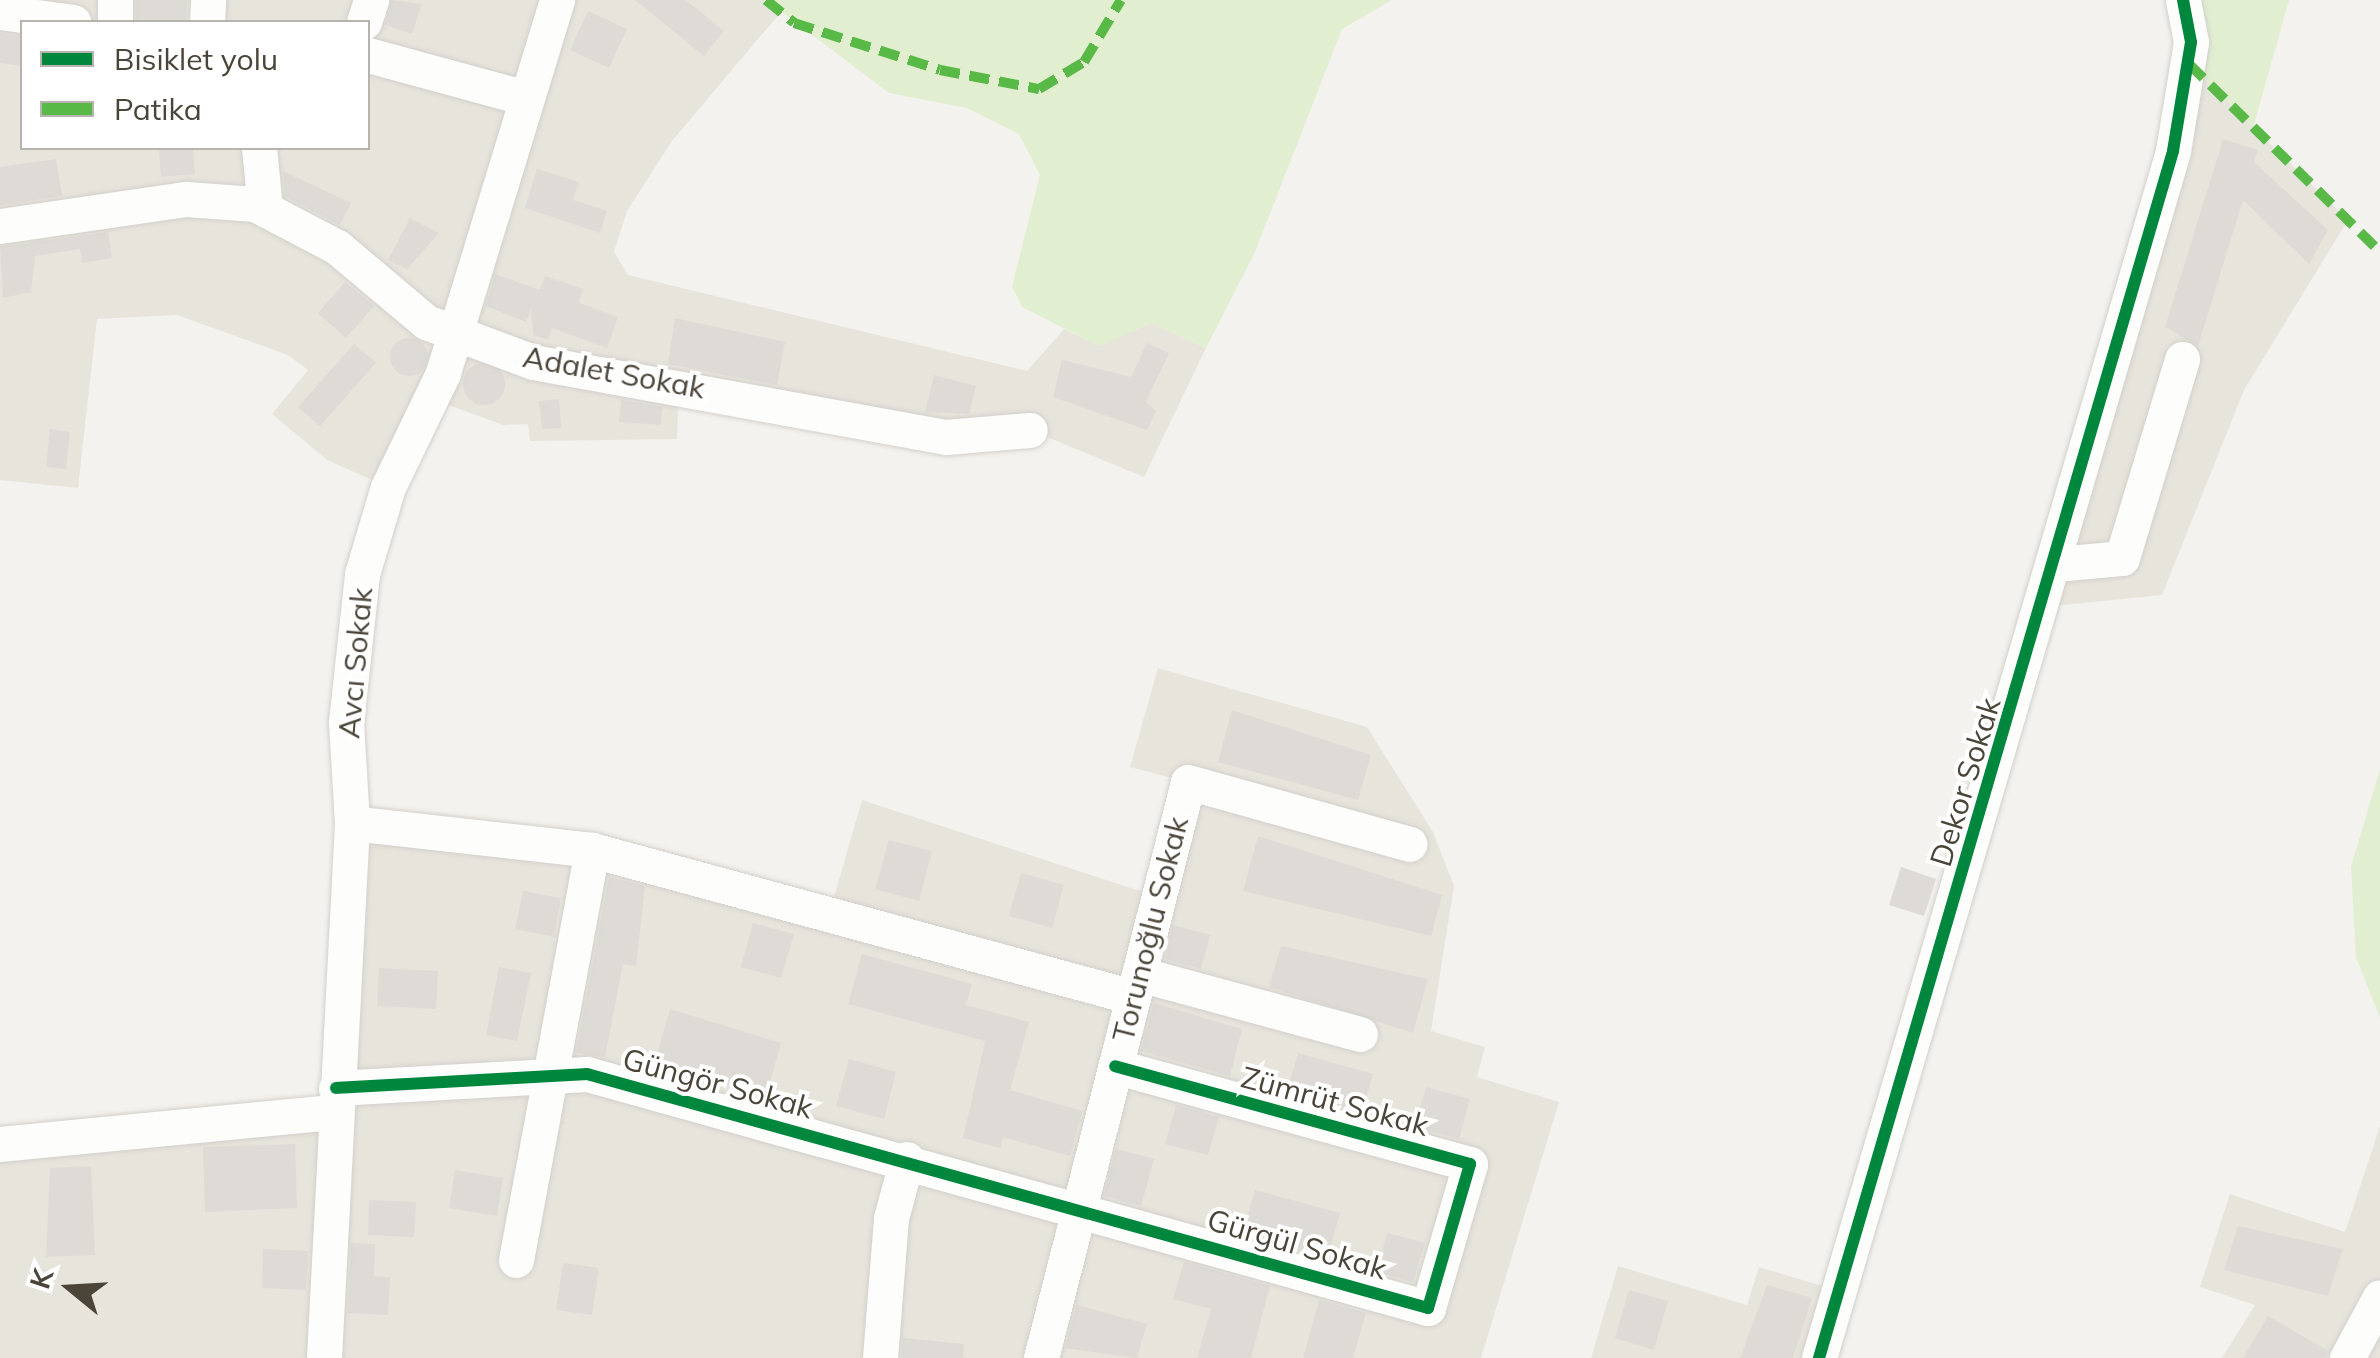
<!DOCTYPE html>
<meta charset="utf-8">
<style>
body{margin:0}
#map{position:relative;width:2380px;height:1358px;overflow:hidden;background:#f4f2ee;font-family:Mulish,sans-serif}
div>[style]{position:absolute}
.residential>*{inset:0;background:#e7e4dc}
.green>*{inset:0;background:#e1eecf}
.building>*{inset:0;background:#dedbd6}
.round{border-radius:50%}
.roads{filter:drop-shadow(0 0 2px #d2d0cb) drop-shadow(0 0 2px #d2d0cb)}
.minor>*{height:35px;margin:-17.5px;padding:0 17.5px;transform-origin:17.5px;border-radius:17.5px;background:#fdfdfc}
.quiet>*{height:10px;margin-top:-5px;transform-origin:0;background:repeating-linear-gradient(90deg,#58b947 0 20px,transparent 0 30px)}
.cycleway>*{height:12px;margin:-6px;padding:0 6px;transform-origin:6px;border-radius:6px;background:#00873e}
span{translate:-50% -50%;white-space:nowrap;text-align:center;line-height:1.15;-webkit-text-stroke:8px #fff;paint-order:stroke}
.street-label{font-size:30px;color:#4b4439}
.legend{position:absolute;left:20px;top:20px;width:350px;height:130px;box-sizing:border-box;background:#fff;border:2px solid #b7b4b0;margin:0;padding:12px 18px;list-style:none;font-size:30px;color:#4b4439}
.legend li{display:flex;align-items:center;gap:20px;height:50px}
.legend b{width:50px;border:2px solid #b7b4b0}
.north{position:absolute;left:20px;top:1238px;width:100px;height:100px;-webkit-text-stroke:8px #fff;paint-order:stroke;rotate:288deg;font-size:28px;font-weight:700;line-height:40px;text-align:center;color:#4b4439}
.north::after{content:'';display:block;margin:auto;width:35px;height:45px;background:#4b4439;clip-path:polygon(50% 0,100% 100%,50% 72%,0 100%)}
</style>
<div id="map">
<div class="residential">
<i style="clip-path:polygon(evenodd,0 0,766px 0,781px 12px,672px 141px,627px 211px,614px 252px,628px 275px,1027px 371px,1064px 329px,1099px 346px,1151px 323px,1206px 348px,1144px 477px,1030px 430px,679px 386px,677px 439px,530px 441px,528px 424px,503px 425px,432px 399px,388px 487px,327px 460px,272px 414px,308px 370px,288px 355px,177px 315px,97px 319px,78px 488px,0 480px,0 0,22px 22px,368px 22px,368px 148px,22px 148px,22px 22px)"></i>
<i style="clip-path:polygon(2189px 64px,2348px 220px,2244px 390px,2162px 595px,2044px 607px)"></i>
<i style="clip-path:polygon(1158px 668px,1367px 727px,1433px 832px,1454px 886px,1431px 1031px,1485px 1047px,1477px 1077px,1559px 1102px,1481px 1358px,0 1358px,0 1144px,335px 1112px,352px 823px,830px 911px,862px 800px,1158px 897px,1187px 782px,1130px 767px)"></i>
<i style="clip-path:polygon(2380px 1126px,2380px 1297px,2364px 1330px,2380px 1337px,2380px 1358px,2222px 1358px,2255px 1305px,2200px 1287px,2230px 1194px,2345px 1232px)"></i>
<i style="clip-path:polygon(1618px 1266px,1747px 1305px,1759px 1267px,1839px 1291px,1819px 1358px,1591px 1358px)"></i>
</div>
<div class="green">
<i style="clip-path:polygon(766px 0,1392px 0,1342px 29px,1255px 252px,1206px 348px,1151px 323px,1099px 346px,1022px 307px,1012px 286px,1040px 175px,1019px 134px,967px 108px,889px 93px)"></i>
<i style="clip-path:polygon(2183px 0,2289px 0,2253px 128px,2189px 64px)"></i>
<i style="clip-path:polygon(2380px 769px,2380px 1018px,2356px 957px,2351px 867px)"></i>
</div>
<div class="building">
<i style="clip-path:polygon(136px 0,187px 0,186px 22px,136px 22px)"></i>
<i style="clip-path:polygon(392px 0,422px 4px,412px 34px,385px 25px)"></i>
<i style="clip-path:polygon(635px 0,686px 0,724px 31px,704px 56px)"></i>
<i style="clip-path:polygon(588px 11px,627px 29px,609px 68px,570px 50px)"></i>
<i style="clip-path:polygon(0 33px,22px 37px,22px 66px,0 63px)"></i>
<i style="clip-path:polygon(2223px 139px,2258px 150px,2254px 162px,2328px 230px,2309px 264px,2243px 200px,2198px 346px,2165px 327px)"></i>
<i style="clip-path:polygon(159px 148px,193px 148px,195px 174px,161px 177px)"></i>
<i style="clip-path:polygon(56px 159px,62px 196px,0 205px,0 167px)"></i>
<i style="clip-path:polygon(537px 169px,579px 182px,573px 200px,607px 211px,600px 233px,525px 208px)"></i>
<i style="clip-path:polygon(283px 171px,351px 203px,340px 225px,285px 196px)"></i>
<i style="clip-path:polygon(410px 218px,439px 233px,407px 269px,388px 260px)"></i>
<i style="clip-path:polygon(108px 232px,112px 258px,82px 263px,80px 249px,35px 256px,31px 292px,3px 298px,0 247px)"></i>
<i style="clip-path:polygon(495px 274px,540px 290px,545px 276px,583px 289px,579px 303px,618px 317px,607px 348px,552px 328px,548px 340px,533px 335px,531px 309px,526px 322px,486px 306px)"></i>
<i style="clip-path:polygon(345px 282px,374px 306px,346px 338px,318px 313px)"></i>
<i style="clip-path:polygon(675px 318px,785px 342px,777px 385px,668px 364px)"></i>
<i class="round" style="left:390px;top:338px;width:38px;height:38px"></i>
<i style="clip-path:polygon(1147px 343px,1169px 353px,1146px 402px,1156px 411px,1147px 430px,1053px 397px,1062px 360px,1131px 377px)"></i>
<i style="clip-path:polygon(354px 344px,376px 363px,320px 426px,298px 407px)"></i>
<i class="round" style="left:463px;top:363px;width:42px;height:42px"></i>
<i style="clip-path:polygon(934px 375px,976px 386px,969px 414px,925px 412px)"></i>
<i style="clip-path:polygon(559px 399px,561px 428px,542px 429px,539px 401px)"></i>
<i style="clip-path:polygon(621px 400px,662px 407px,661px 425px,619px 422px)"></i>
<i style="clip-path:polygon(50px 429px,70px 432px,66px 469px,46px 467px)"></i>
<i style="clip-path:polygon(1232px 710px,1371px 755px,1358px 800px,1218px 762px)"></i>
<i style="clip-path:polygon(1258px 836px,1442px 895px,1431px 936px,1243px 891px)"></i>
<i style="clip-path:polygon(889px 840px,932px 851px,919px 901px,875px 889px)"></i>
<i style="clip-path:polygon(1901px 867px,1936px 879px,1924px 916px,1889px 905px)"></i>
<i style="clip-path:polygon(1021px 873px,1064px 885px,1052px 928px,1009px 916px)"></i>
<i style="clip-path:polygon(609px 877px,645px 886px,636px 966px,623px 964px,605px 1057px,576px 1053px)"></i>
<i style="clip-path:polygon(523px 891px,561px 898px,554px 937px,515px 929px)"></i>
<i style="clip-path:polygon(753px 923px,794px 934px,781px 978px,741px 967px)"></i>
<i style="clip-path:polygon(1173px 925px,1210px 935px,1201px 969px,1165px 959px)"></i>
<i style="clip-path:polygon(1281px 946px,1428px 979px,1413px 1033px,1269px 987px)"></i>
<i style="clip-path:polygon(862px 954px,972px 984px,966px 1005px,1029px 1022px,1010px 1090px,1082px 1111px,1070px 1156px,1003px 1137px,1000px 1148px,963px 1138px,985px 1041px,848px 1004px)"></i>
<i style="clip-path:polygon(499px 967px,531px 973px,517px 1041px,486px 1035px)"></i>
<i style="clip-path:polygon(379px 968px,438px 971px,436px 1009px,377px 1006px)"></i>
<i style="clip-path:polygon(1154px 1003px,1242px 1029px,1230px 1076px,1141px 1051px)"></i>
<i style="clip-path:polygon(670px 1009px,781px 1043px,766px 1096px,655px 1062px)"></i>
<i style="clip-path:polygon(1298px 1053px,1373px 1074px,1362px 1112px,1287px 1091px)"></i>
<i style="clip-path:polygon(849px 1059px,896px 1072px,884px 1119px,836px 1106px)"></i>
<i style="clip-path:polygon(1426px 1087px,1470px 1099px,1459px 1139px,1415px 1127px)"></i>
<i style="clip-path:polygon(1176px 1105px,1219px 1117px,1208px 1155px,1165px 1144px)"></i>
<i style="clip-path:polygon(295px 1144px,297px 1208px,205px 1212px,203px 1147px)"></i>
<i style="clip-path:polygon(1116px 1149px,1154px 1159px,1141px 1206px,1104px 1196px)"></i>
<i style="clip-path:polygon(91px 1166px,95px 1255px,46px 1257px,50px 1168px)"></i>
<i style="clip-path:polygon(455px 1170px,503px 1178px,497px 1216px,449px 1208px)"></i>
<i style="clip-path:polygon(1255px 1190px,1340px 1213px,1327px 1258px,1242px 1234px)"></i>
<i style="clip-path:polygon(369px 1200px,416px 1202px,414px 1237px,368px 1235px)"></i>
<i style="clip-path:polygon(2238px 1226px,2343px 1249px,2328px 1296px,2224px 1270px)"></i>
<i style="clip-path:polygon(1387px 1233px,1425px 1243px,1413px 1282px,1377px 1272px)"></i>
<i style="clip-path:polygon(351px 1243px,375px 1244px,374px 1276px,390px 1277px,388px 1315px,348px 1313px)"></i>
<i style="clip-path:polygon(263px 1249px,308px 1251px,306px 1290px,262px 1288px)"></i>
<i style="clip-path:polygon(1184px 1262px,1270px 1286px,1251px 1358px,1197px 1358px,1211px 1309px,1173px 1299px)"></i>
<i style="clip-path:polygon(563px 1263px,599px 1268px,592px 1315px,556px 1310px)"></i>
<i style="clip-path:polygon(1767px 1285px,1812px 1298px,1793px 1358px,1740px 1358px)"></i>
<i style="clip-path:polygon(1629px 1290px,1668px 1301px,1654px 1350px,1615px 1338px)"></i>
<i style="clip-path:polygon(1319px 1300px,1366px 1313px,1353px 1358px,1303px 1358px)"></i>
<i style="clip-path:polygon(1077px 1305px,1147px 1324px,1137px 1358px,1065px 1348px)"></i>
<i style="clip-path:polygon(2268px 1316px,2328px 1351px,2326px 1358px,2243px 1358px)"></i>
<i style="clip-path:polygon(903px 1338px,964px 1344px,963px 1358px,901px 1358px)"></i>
</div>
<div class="roads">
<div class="minor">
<i style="left:0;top:12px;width:74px;rotate:7.8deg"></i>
<i style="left:115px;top:22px;width:22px;rotate:-90deg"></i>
<i style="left:207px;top:22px;width:22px;rotate:-87deg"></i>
<i style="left:364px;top:22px;width:23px;rotate:-72deg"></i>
<i style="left:368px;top:55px;width:164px;rotate:15.2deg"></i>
<i style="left:259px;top:148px;width:60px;rotate:84.3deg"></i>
<i style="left:0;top:226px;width:188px;rotate:-8.3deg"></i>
<i style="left:186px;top:199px;width:69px;rotate:4.1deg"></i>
<i style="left:255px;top:204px;width:93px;rotate:27.7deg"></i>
<i style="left:337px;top:247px;width:116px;rotate:40.1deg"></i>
<i style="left:426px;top:322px;width:114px;rotate:20.5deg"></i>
<i style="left:533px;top:362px;width:420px;rotate:10.3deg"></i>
<i style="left:946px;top:437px;width:84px;rotate:-4.8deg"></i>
<i style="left:2057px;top:564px;width:65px;rotate:-5.3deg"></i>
<i style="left:2122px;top:558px;width:208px;rotate:-73.2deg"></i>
<i style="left:352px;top:823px;width:242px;rotate:6.4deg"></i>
<i style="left:592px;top:850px;width:561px;rotate:15.2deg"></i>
<i style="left:1139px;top:974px;width:229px;rotate:15.2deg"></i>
<i style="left:336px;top:1088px;width:251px;rotate:-3.2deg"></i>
<i style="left:587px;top:1074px;width:873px;rotate:15.55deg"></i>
<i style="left:1428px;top:1308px;width:150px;rotate:-73.7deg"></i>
<i style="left:1470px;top:1164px;width:368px;rotate:-164.6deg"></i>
<i style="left:0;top:1144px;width:337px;rotate:-5.5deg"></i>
<i style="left:516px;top:1260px;width:417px;rotate:-79.5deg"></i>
<i style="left:324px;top:1358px;width:536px;rotate:-87deg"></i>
<i style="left:352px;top:823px;width:101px;rotate:-93.4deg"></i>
<i style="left:346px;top:722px;width:149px;rotate:-83.8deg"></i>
<i style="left:362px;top:574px;width:91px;rotate:-73.4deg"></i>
<i style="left:388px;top:487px;width:127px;rotate:-64.2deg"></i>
<i style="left:443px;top:373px;width:390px;rotate:-73deg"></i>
<i style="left:880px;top:1358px;width:140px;rotate:-85.5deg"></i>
<i style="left:891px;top:1218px;width:61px;rotate:-74.8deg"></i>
<i style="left:1041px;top:1358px;width:594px;rotate:-75.68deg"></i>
<i style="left:1188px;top:782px;width:230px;rotate:15.6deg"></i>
<i style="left:1819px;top:1358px;width:1258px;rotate:-73.65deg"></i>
<i style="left:2173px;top:151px;width:110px;rotate:-80.6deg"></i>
<i style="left:2191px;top:42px;width:43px;rotate:-100.8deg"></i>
<i style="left:2347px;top:1358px;width:69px;rotate:-61.6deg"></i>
</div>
</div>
<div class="quiet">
<i style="left:766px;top:0;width:36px;rotate:39deg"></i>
<i style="left:794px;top:23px;width:153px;rotate:17.8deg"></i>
<i style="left:940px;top:70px;width:101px;rotate:10.9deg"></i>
<i style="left:1039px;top:89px;width:52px;rotate:-31deg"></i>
<i style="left:1084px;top:62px;width:72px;rotate:-59.2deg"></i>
<i style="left:2189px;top:64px;width:268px;rotate:44.5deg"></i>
</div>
<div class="cycleway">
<i style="left:336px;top:1088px;width:251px;rotate:-3.2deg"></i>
<i style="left:587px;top:1074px;width:873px;rotate:15.55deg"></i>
<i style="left:1428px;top:1308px;width:150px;rotate:-73.7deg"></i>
<i style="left:1470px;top:1164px;width:368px;rotate:-164.6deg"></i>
<i style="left:1819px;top:1358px;width:1258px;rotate:-73.65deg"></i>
<i style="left:2173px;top:151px;width:110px;rotate:-80.6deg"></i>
<i style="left:2191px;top:42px;width:43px;rotate:-100.8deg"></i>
</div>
<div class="street-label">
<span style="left:614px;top:372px;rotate:10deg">Adalet Sokak</span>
<span style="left:355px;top:663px;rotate:-85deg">Avcı Sokak</span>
<span style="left:1965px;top:782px;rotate:-73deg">Dekor Sokak</span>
<span style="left:1150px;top:929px;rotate:-76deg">Torunoğlu Sokak</span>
<span style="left:718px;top:1083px;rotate:15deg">Güngör Sokak</span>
<span style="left:1335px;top:1101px;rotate:15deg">Zümrüt Sokak</span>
<span style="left:1297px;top:1244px;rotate:16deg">Gürgül Sokak</span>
</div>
<ul class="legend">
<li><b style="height:12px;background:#00873e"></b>Bisiklet yolu</li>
<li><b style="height:12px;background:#58b947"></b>Patika</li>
</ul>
<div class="north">K</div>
</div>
